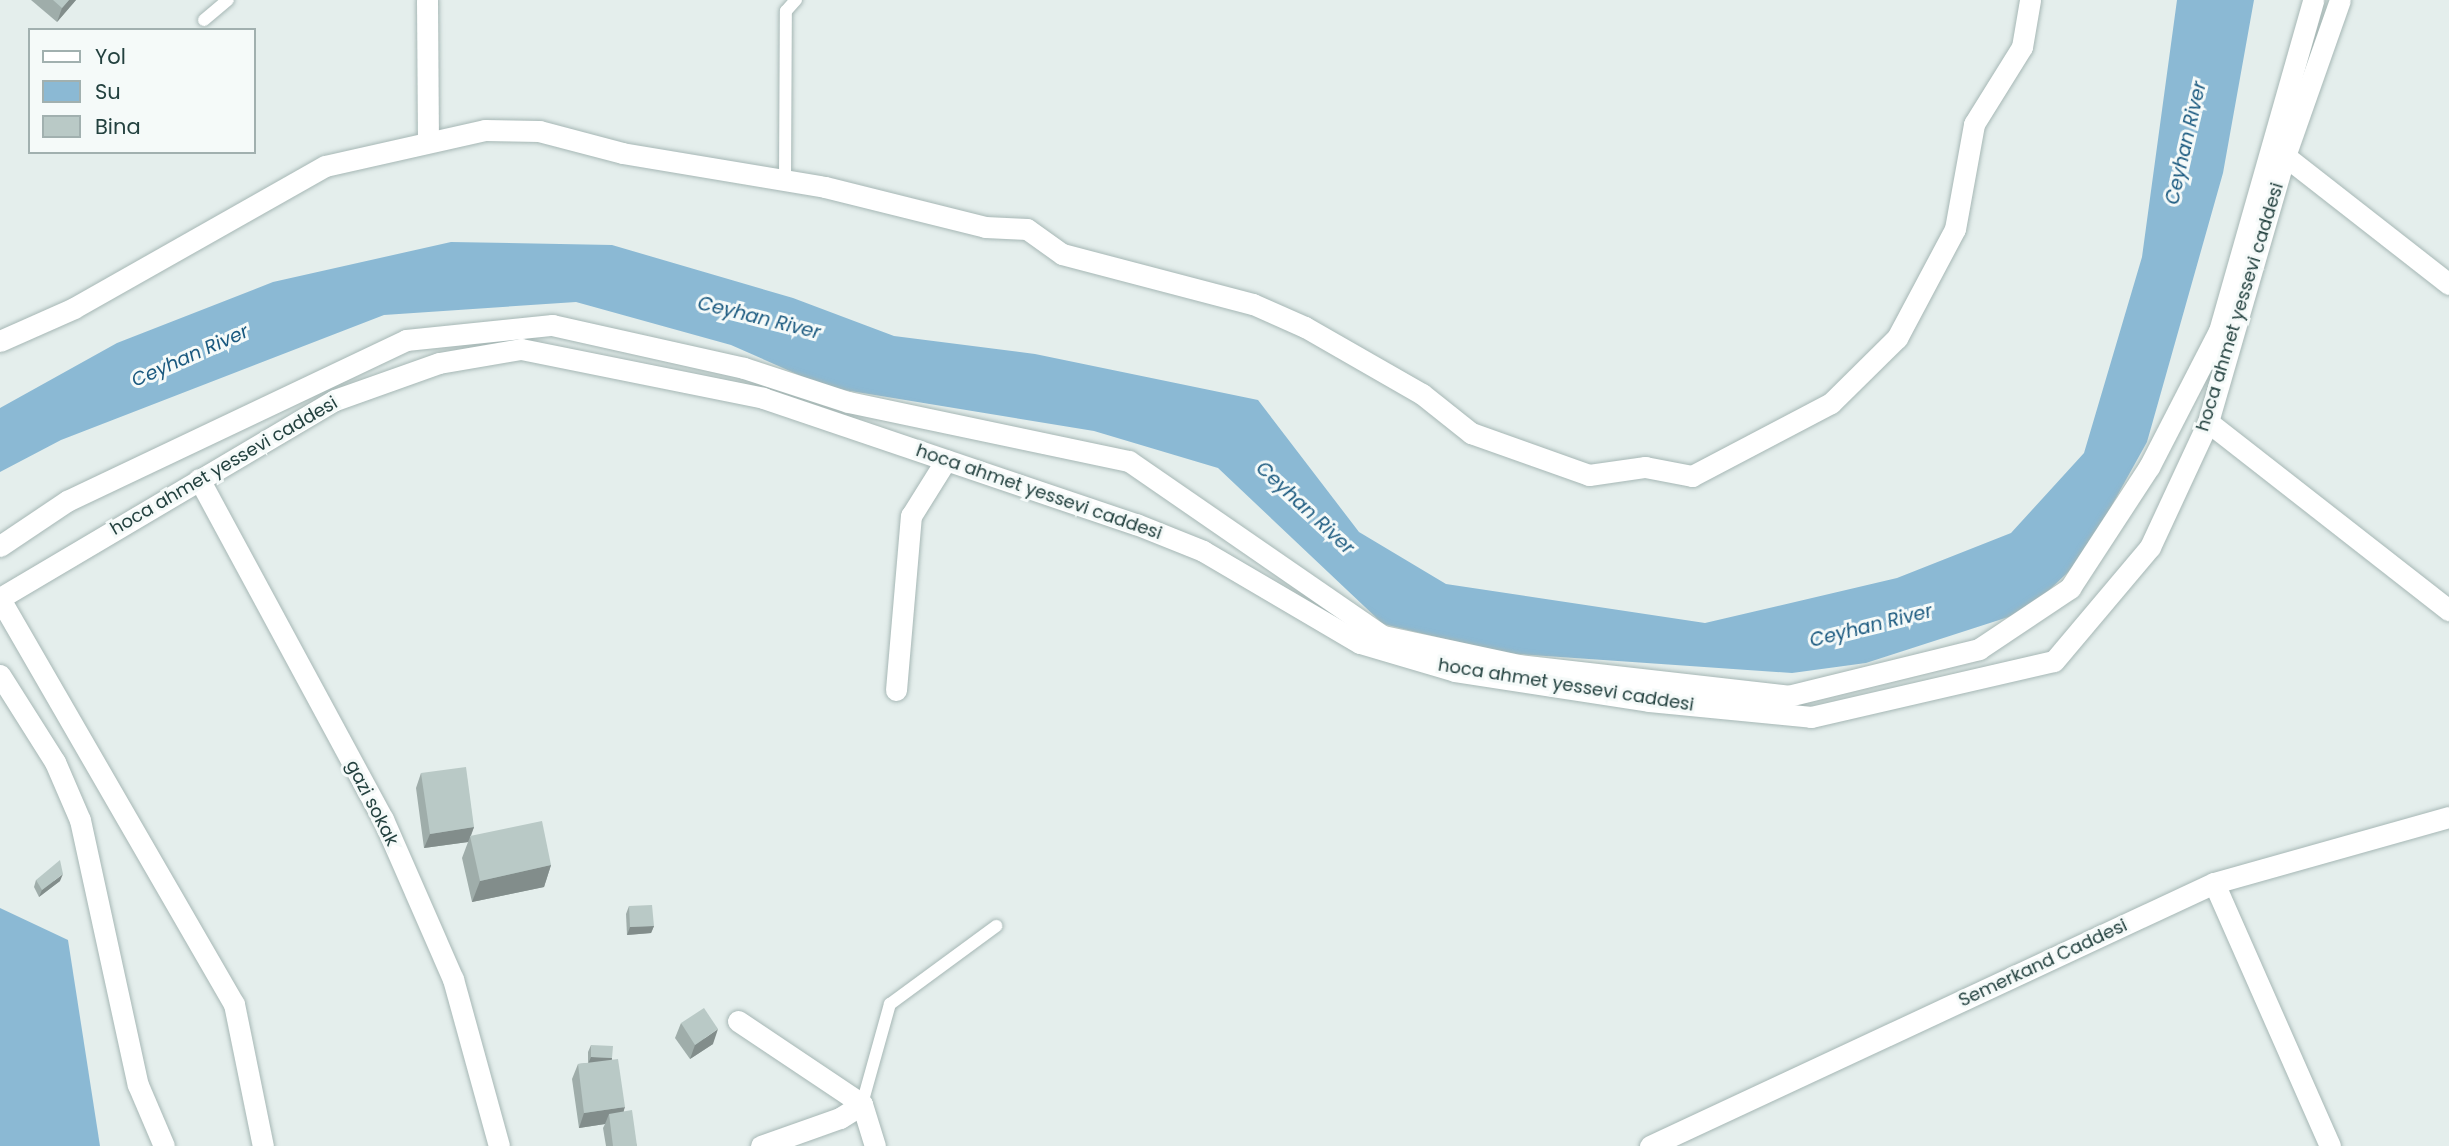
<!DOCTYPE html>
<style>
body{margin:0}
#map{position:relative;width:2449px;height:1146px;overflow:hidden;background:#e4eeec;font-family:Poppins,sans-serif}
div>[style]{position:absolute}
.water>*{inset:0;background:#8bb9d4}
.roads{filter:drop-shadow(0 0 2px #a6b7b5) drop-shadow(0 0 2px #a6b7b5)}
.lane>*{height:12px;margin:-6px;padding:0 6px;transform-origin:6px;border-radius:6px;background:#fff}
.street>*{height:21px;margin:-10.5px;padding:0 10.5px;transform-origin:10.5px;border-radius:10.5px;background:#fff}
.secondary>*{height:21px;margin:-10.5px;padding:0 10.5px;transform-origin:10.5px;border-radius:10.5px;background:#fff}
.wall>*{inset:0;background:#9fadaa}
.shaded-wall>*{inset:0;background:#828d8b}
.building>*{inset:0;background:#b9c9c6}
span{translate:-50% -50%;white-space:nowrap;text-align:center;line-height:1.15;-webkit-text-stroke:6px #f5faf9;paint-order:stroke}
.street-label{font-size:18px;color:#23413f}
.water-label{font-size:19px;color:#1a597f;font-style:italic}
.legend{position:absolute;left:28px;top:28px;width:228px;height:126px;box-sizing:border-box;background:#f5faf9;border:2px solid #a1b0af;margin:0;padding:9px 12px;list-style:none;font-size:21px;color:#23413f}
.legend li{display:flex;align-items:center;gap:14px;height:35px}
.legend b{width:35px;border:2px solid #a1b0af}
</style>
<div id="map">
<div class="water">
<i style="clip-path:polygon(2177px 0,2254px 0,2223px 173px,2147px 442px,2082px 559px,2027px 611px,1866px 663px,1792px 673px,1503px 653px,1383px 624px,1218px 468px,1094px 431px,826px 387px,731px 345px,576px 302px,384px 315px,61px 440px,0 472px,0 408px,117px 343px,273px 282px,451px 242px,612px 245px,793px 298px,894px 336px,1035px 354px,1258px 400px,1359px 532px,1446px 584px,1705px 623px,1897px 578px,2011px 533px,2084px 453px,2142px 257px)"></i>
<i style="clip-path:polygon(0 908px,68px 940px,100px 1146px,0 1146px)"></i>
</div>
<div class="roads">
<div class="lane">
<i style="left:204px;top:20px;width:31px;rotate:-40deg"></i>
<i style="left:785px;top:178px;width:167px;rotate:-89.7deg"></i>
<i style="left:786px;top:11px;width:15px;rotate:-48deg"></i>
<i style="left:862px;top:1104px;width:104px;rotate:-74.4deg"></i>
<i style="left:890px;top:1004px;width:132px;rotate:-36.3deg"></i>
</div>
<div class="street">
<i style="left:427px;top:0;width:140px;rotate:89.6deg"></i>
<i style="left:2285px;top:156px;width:208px;rotate:38deg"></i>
<i style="left:0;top:341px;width:81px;rotate:-24deg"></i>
<i style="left:74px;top:308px;width:288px;rotate:-29.5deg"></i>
<i style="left:325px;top:166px;width:164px;rotate:-12.7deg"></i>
<i style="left:485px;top:130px;width:54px;rotate:1.1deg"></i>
<i style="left:539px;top:131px;width:86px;rotate:14.8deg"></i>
<i style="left:622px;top:153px;width:206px;rotate:9.5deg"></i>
<i style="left:825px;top:187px;width:165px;rotate:14deg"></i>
<i style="left:985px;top:227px;width:42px;rotate:2.7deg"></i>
<i style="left:1027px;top:229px;width:43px;rotate:35.5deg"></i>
<i style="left:1062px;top:254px;width:197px;rotate:14.7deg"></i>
<i style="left:1253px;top:304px;width:57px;rotate:23.9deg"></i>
<i style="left:1305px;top:327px;width:135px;rotate:29.8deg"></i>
<i style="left:1422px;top:394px;width:63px;rotate:38.5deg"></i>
<i style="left:1471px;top:433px;width:125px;rotate:19.6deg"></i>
<i style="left:1589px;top:475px;width:57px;rotate:-8.1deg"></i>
<i style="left:1645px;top:467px;width:48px;rotate:10.8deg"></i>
<i style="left:1692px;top:476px;width:157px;rotate:-27.7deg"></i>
<i style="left:1831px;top:403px;width:93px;rotate:-44.6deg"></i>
<i style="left:1897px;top:338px;width:123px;rotate:-62deg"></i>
<i style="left:1955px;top:229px;width:107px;rotate:-79.7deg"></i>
<i style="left:1974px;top:124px;width:91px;rotate:-58.1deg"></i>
<i style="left:2022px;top:47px;width:48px;rotate:-80.3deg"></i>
<i style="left:2208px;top:422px;width:306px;rotate:38deg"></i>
<i style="left:199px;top:479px;width:387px;rotate:61.6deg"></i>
<i style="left:383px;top:819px;width:175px;rotate:66.4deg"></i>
<i style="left:453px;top:979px;width:173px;rotate:74.6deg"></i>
<i style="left:0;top:546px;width:81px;rotate:-33.9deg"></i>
<i style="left:67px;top:501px;width:375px;rotate:-25.4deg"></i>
<i style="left:406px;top:340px;width:147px;rotate:-5.9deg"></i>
<i style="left:552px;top:325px;width:197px;rotate:12.6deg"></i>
<i style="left:744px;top:368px;width:109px;rotate:18.1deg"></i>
<i style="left:848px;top:402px;width:287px;rotate:11.9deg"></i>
<i style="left:1129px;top:461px;width:308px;rotate:34.6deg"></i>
<i style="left:1383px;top:636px;width:138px;rotate:12.1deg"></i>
<i style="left:1518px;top:665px;width:272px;rotate:6.5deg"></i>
<i style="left:1788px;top:696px;width:197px;rotate:-13.8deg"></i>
<i style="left:1979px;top:649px;width:110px;rotate:-33.8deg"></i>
<i style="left:2070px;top:588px;width:145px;rotate:-56.9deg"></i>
<i style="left:2149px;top:467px;width:153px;rotate:-62.8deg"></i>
<i style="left:2219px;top:331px;width:344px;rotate:-74.1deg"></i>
<i style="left:0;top:598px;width:389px;rotate:-30.6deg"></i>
<i style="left:335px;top:400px;width:110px;rotate:-19.6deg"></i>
<i style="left:439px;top:363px;width:83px;rotate:-9.7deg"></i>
<i style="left:521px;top:349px;width:247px;rotate:11.4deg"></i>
<i style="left:763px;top:398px;width:394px;rotate:18.7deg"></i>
<i style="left:1136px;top:524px;width:72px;rotate:21.9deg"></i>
<i style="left:1203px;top:551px;width:182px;rotate:30.4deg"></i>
<i style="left:1360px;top:643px;width:99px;rotate:16.4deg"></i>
<i style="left:1455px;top:671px;width:196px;rotate:8.8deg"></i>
<i style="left:1649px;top:701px;width:163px;rotate:5.6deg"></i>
<i style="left:1811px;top:717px;width:249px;rotate:-13deg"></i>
<i style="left:2054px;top:661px;width:149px;rotate:-49.9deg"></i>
<i style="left:2150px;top:547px;width:138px;rotate:-65.1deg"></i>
<i style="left:2208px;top:422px;width:277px;rotate:-73.9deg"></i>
<i style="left:2285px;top:156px;width:165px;rotate:-70.6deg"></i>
<i style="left:0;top:599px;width:468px;rotate:60deg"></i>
<i style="left:234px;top:1004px;width:145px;rotate:78.5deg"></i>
<i style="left:0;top:675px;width:103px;rotate:57.7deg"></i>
<i style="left:55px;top:762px;width:63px;rotate:66.7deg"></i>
<i style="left:80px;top:820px;width:271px;rotate:77.7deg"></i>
<i style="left:138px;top:1085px;width:66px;rotate:66.9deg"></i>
<i style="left:896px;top:690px;width:175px;rotate:-85.1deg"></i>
<i style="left:911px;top:516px;width:66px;rotate:-58deg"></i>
<i style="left:2214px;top:883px;width:287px;rotate:66.2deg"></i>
<i style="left:738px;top:1021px;width:149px;rotate:33.8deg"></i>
<i style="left:862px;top:1104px;width:44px;rotate:72.8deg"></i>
<i style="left:761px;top:1146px;width:84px;rotate:-19.5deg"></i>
<i style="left:840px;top:1118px;width:26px;rotate:-32deg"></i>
</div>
<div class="secondary">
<i style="left:1650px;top:1146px;width:622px;rotate:-25deg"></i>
<i style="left:2214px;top:883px;width:244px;rotate:-15.7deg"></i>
</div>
</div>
<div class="wall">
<i style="clip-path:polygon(31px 0,76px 0,57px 22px)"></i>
<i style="clip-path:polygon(421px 773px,474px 827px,471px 836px,551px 865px,544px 887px,472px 902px,462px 858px,468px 842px,424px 848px,416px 788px)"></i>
<i style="clip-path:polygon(36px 880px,60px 881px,39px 897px,34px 887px)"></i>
<i style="clip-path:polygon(629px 906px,654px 926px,651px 933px,627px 935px,626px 914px)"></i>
<i style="clip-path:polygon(681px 1023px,713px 1044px,690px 1059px,675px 1038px)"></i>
<i style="clip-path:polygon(591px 1045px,612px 1058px,612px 1059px,624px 1112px,637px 1146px,606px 1146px,603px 1128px,605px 1124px,579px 1128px,572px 1079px,578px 1064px,588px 1063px,588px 1052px)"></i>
</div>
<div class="shaded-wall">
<i style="clip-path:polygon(69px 0,76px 0,57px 22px,62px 8px)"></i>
<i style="clip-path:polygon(474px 827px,468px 842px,424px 848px,430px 834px)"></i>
<i style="clip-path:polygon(551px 865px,544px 887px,472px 902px,480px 881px)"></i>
<i style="clip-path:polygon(63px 874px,60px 881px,39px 897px,42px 890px)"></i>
<i style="clip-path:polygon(654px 926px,651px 933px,627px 935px,630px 927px)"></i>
<i style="clip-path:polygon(718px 1029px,713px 1044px,690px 1059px,695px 1045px)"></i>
<i style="clip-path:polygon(591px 1057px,612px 1058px,610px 1065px,588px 1064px)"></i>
<i style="clip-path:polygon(625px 1107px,620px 1122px,609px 1114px,605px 1124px,579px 1128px,584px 1113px)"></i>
</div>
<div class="building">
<i style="clip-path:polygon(53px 0,69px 0,62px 8px)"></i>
<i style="clip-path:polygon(466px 767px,474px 827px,430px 834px,421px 773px)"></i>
<i style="clip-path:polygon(542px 821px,551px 865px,480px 881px,470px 836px)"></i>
<i style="clip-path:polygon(60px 860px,63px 874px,42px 890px,36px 880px)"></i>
<i style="clip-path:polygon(652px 905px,654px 926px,630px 927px,629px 906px)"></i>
<i style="clip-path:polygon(704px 1008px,718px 1029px,695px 1045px,681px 1023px)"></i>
<i style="clip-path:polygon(591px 1045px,613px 1046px,612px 1058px,591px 1057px)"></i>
<i style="clip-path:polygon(618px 1059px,625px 1107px,584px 1113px,578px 1064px)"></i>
<i style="clip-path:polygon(632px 1110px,637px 1146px,613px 1146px,609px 1114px)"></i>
</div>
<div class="street-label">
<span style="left:2240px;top:307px;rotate:-73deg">hoca ahmet yessevi caddesi</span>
<span style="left:224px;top:466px;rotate:-30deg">hoca ahmet yessevi caddesi</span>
<span style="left:1039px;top:492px;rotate:19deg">hoca ahmet yessevi caddesi</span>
<span style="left:1566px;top:685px;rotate:9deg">hoca ahmet yessevi caddesi</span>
<span style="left:372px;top:803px;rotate:63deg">gazi sokak</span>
<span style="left:2043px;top:963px;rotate:-25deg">Semerkand Caddesi</span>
</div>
<div class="water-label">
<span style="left:2186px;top:143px;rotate:-77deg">Ceyhan River</span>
<span style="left:759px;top:318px;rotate:14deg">Ceyhan River</span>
<span style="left:190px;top:356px;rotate:-24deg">Ceyhan River</span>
<span style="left:1305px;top:508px;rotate:43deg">Ceyhan River</span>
<span style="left:1871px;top:626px;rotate:-14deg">Ceyhan River</span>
</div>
<ul class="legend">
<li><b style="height:9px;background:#fff"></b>Yol</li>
<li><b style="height:19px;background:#8bb9d4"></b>Su</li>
<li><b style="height:19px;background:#b9c9c6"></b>Bina</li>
</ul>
</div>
